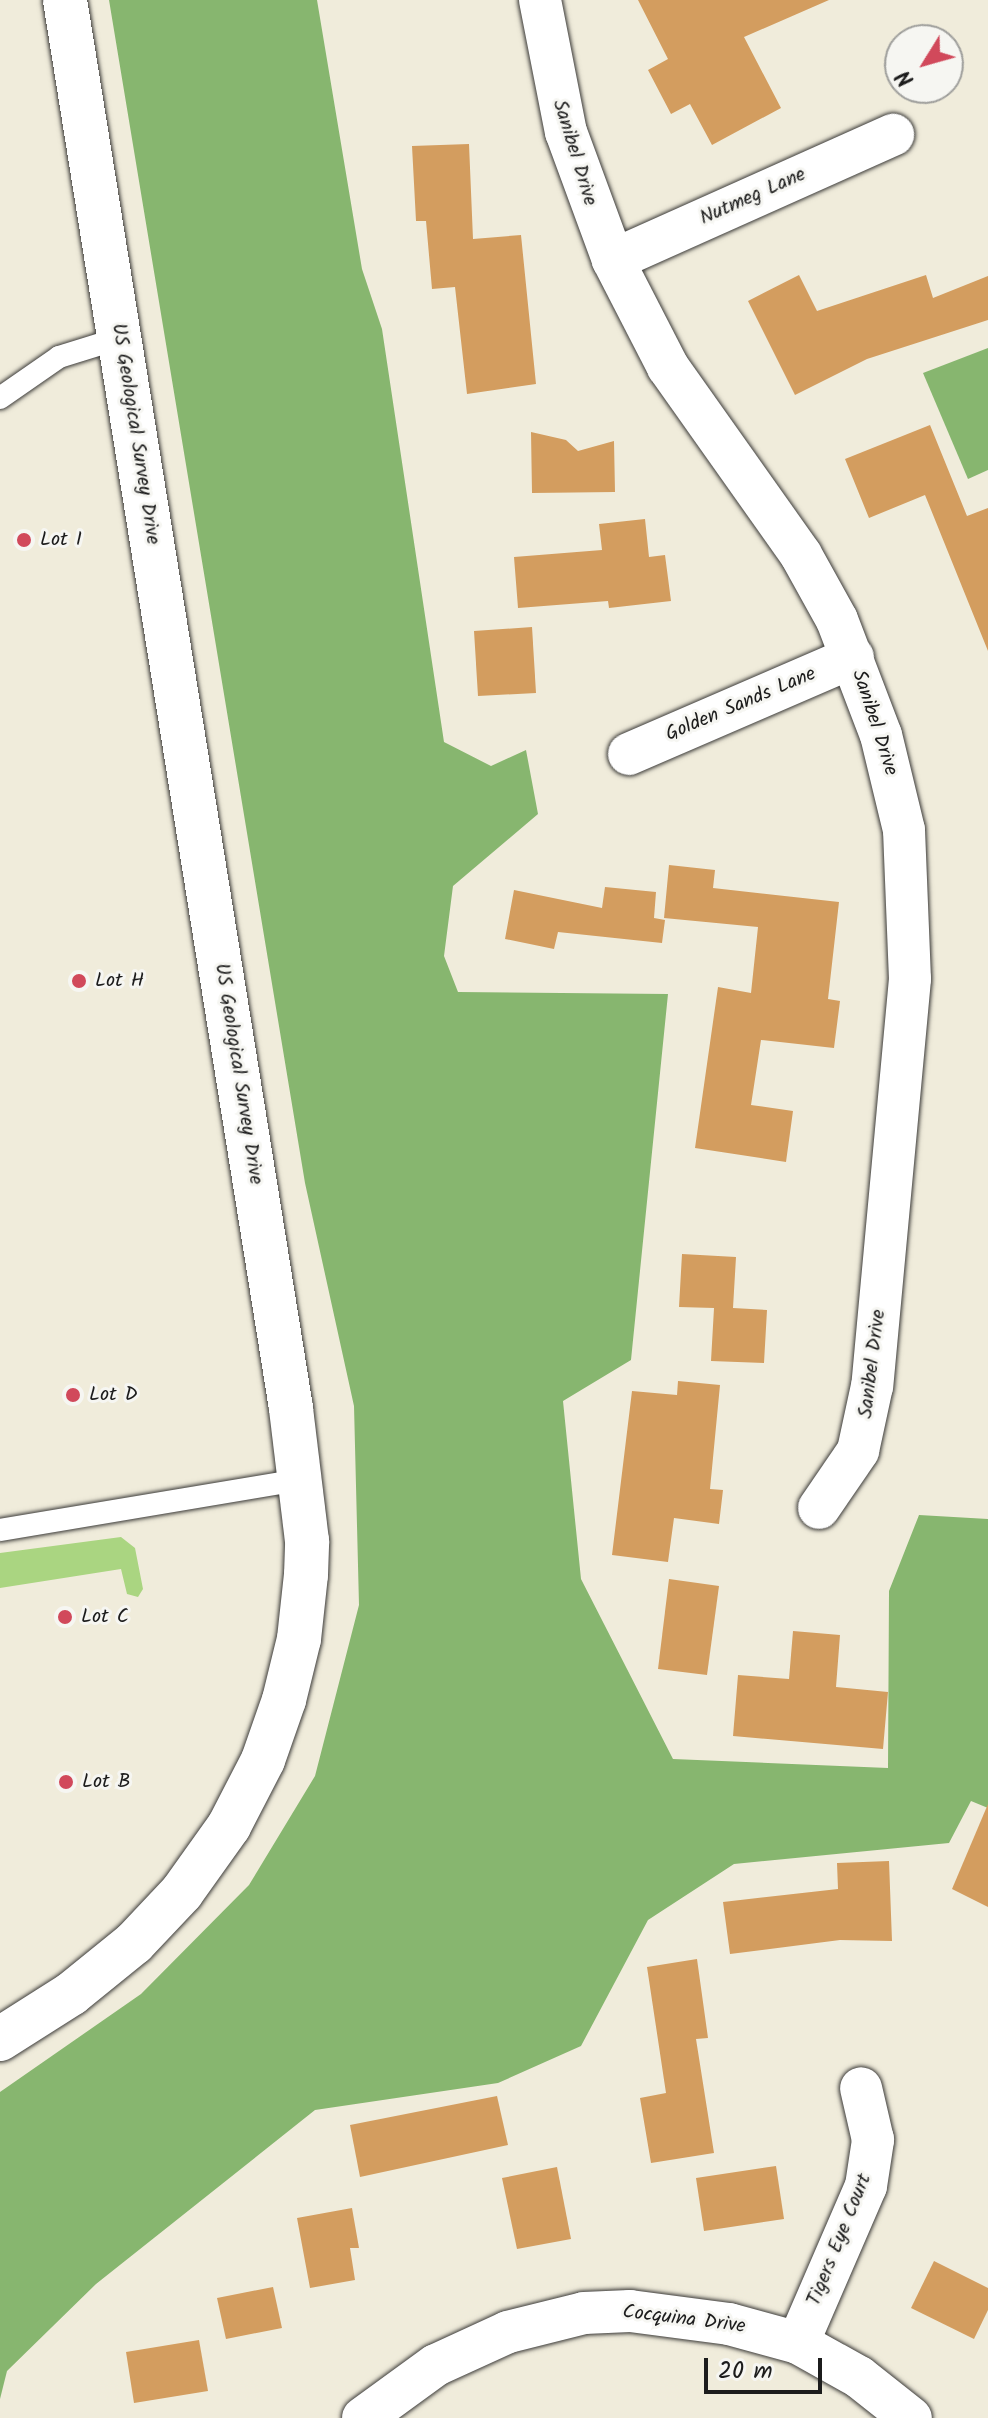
<!DOCTYPE html>
<style>
body{margin:0}
#map{position:relative;width:988px;height:2418px;overflow:hidden;background:#f0ecdb;font-family:Kalam,sans-serif}
div>[style]{position:absolute}
.green>*{inset:0;background:#aad581}
.forest>*{inset:0;background:#87b66f}
.building>*{inset:0;background:#d39d5f}
.roads{filter:drop-shadow(0 0 2px #3c3b39) drop-shadow(0 0 2px #3c3b39)}
.lane>*{height:22px;margin:-11px;padding:0 11px;transform-origin:11px;border-radius:11px;background:#fff}
.street>*{height:42px;margin:-21px;padding:0 21px;transform-origin:21px;border-radius:21px;background:#fff}
.secondary>*{height:44px;margin:-22px;padding:0 22px;transform-origin:22px;border-radius:22px;background:#fff}
.dots>*{width:22px;height:22px;translate:-50% -50%;box-sizing:border-box;border:4px solid #f6f6f2;border-radius:50%}
span{translate:-50% -50%;white-space:nowrap;text-align:center;line-height:1.15;-webkit-text-stroke:6px #f6f6f2;paint-order:stroke}
.street-label{font-size:20px;color:#1c1c1c}
.poi-label{font-size:20px;color:#1c1c1c}
.left{translate:0 -50%;text-align:left}
.north{position:absolute;left:884px;top:24px;width:80px;height:80px;box-sizing:border-box;background:#f6f6f2;border:2px solid #9f9f9c;border-radius:50%;rotate:233deg;font-size:22px;font-weight:700;line-height:32px;text-align:center;color:#1c1c1c}
.north::after{content:'';display:block;margin:auto;width:28px;height:36px;background:#d1495b;clip-path:polygon(50% 0,100% 100%,50% 72%,0 100%)}
.scale{position:absolute;left:704px;top:2358px;width:118px;height:36px;box-sizing:border-box;border:4px solid #1c1c1c;border-top:0;padding-left:10px;font-size:24px;line-height:28px;white-space:nowrap;color:#1c1c1c;-webkit-text-stroke:6px #f6f6f2;paint-order:stroke}
</style>
<div id="map">
<div class="green">
<i style="clip-path:polygon(121px 1537px,135px 1548px,143px 1589px,138px 1597px,127px 1594px,121px 1569px,0 1588px,0 1553px)"></i>
</div>
<div class="forest">
<i style="clip-path:polygon(109px 0,317px 0,362px 269px,382px 329px,444px 742px,491px 766px,526px 750px,538px 814px,453px 886px,444px 956px,458px 992px,668px 994px,631px 1360px,563px 1401px,581px 1579px,673px 1759px,888px 1768px,889px 1591px,919px 1515px,988px 1519px,988px 1808px,971px 1801px,949px 1843px,734px 1864px,648px 1920px,581px 2046px,498px 2083px,315px 2110px,96px 2284px,7px 2371px,0 2399px,0 2092px,141px 1994px,249px 1885px,315px 1776px,359px 1605px,354px 1406px,305px 1183px)"></i>
<i style="clip-path:polygon(988px 348px,988px 470px,968px 479px,923px 373px)"></i>
</div>
<div class="building">
<i style="clip-path:polygon(638px 0,829px 0,744px 37px,781px 108px,712px 145px,690px 104px,671px 114px,648px 70px,668px 59px)"></i>
<i style="clip-path:polygon(469px 144px,473px 239px,521px 235px,536px 384px,467px 394px,455px 287px,432px 289px,426px 221px,416px 221px,412px 146px)"></i>
<i style="clip-path:polygon(799px 275px,817px 311px,926px 275px,933px 298px,988px 276px,988px 320px,867px 359px,795px 395px,748px 301px)"></i>
<i style="clip-path:polygon(930px 425px,967px 516px,988px 508px,988px 651px,925px 495px,869px 518px,845px 459px)"></i>
<i style="clip-path:polygon(531px 432px,566px 440px,578px 451px,614px 441px,615px 492px,532px 493px)"></i>
<i style="clip-path:polygon(645px 519px,649px 557px,665px 555px,671px 601px,609px 608px,608px 601px,518px 608px,514px 557px,602px 550px,599px 524px)"></i>
<i style="clip-path:polygon(532px 627px,536px 693px,478px 696px,474px 631px)"></i>
<i style="clip-path:polygon(669px 865px,715px 870px,713px 888px,839px 902px,828px 999px,840px 1001px,834px 1048px,761px 1040px,751px 1105px,793px 1111px,786px 1162px,695px 1148px,718px 987px,751px 993px,758px 927px,664px 918px)"></i>
<i style="clip-path:polygon(605px 887px,656px 892px,654px 918px,665px 920px,662px 943px,558px 932px,554px 949px,505px 939px,514px 890px,602px 908px)"></i>
<i style="clip-path:polygon(682px 1254px,736px 1257px,733px 1308px,767px 1310px,764px 1363px,711px 1361px,714px 1308px,679px 1307px)"></i>
<i style="clip-path:polygon(678px 1381px,720px 1385px,710px 1489px,723px 1490px,719px 1524px,674px 1518px,668px 1562px,612px 1555px,632px 1391px,677px 1395px)"></i>
<i style="clip-path:polygon(669px 1579px,719px 1586px,707px 1675px,658px 1669px)"></i>
<i style="clip-path:polygon(793px 1631px,840px 1635px,836px 1687px,888px 1692px,883px 1749px,733px 1736px,738px 1675px,789px 1679px)"></i>
<i style="clip-path:polygon(988px 1804px,988px 1907px,952px 1889px)"></i>
<i style="clip-path:polygon(889px 1861px,892px 1941px,840px 1940px,730px 1954px,723px 1902px,838px 1889px,837px 1863px)"></i>
<i style="clip-path:polygon(697px 1959px,708px 2038px,696px 2039px,714px 2153px,651px 2163px,640px 2098px,666px 2093px,647px 1967px)"></i>
<i style="clip-path:polygon(497px 2096px,508px 2145px,360px 2177px,350px 2125px)"></i>
<i style="clip-path:polygon(776px 2166px,784px 2219px,704px 2231px,696px 2178px)"></i>
<i style="clip-path:polygon(557px 2167px,571px 2239px,517px 2249px,502px 2178px)"></i>
<i style="clip-path:polygon(352px 2208px,359px 2248px,350px 2248px,355px 2280px,310px 2288px,297px 2218px)"></i>
<i style="clip-path:polygon(934px 2261px,988px 2288px,988px 2310px,974px 2339px,911px 2308px)"></i>
<i style="clip-path:polygon(273px 2287px,282px 2328px,226px 2339px,217px 2298px)"></i>
<i style="clip-path:polygon(199px 2340px,208px 2391px,134px 2403px,126px 2352px)"></i>
</div>
<div class="roads">
<div class="lane">
<i style="left:0;top:398px;width:72px;rotate:-34.8deg"></i>
<i style="left:59px;top:357px;width:64px;rotate:-17.3deg"></i>
<i style="left:0;top:1530px;width:304px;rotate:-9.5deg"></i>
</div>
<div class="street">
<i style="left:540px;top:0;width:135px;rotate:78.9deg"></i>
<i style="left:566px;top:132px;width:136px;rotate:69.8deg"></i>
<i style="left:613px;top:260px;width:120px;rotate:62.8deg"></i>
<i style="left:668px;top:367px;width:230px;rotate:54.7deg"></i>
<i style="left:801px;top:555px;width:74px;rotate:61deg"></i>
<i style="left:837px;top:620px;width:123px;rotate:69.1deg"></i>
<i style="left:881px;top:735px;width:98px;rotate:76.4deg"></i>
<i style="left:904px;top:830px;width:149px;rotate:87.7deg"></i>
<i style="left:910px;top:979px;width:409px;rotate:95.3deg"></i>
<i style="left:872px;top:1386px;width:66px;rotate:102.2deg"></i>
<i style="left:858px;top:1451px;width:69px;rotate:124.4deg"></i>
<i style="left:613px;top:260px;width:307px;rotate:-24.1deg"></i>
<i style="left:629px;top:754px;width:244px;rotate:-23.4deg"></i>
<i style="left:798px;top:2343px;width:171px;rotate:-66.6deg"></i>
<i style="left:866px;top:2186px;width:47px;rotate:-81.3deg"></i>
<i style="left:873px;top:2140px;width:53px;rotate:-103deg"></i>
<i style="left:363px;top:2418px;width:90px;rotate:-36deg"></i>
<i style="left:436px;top:2365px;width:79px;rotate:-24.6deg"></i>
<i style="left:508px;top:2332px;width:78px;rotate:-14deg"></i>
<i style="left:584px;top:2313px;width:46px;rotate:-2.5deg"></i>
<i style="left:630px;top:2311px;width:100px;rotate:7.5deg"></i>
<i style="left:729px;top:2324px;width:72px;rotate:15.4deg"></i>
<i style="left:798px;top:2343px;width:70px;rotate:29.1deg"></i>
<i style="left:859px;top:2377px;width:66px;rotate:38.3deg"></i>
</div>
<div class="secondary">
<i style="left:0;top:2039px;width:84px;rotate:-32.4deg"></i>
<i style="left:71px;top:1994px;width:81px;rotate:-39deg"></i>
<i style="left:134px;top:1943px;width:70px;rotate:-46.7deg"></i>
<i style="left:182px;top:1892px;width:81px;rotate:-54.5deg"></i>
<i style="left:229px;top:1826px;width:74px;rotate:-62.7deg"></i>
<i style="left:263px;top:1760px;width:64px;rotate:-70.7deg"></i>
<i style="left:284px;top:1700px;width:63px;rotate:-76.2deg"></i>
<i style="left:299px;top:1639px;width:64px;rotate:-83.8deg"></i>
<i style="left:306px;top:1575px;width:34px;rotate:-88deg"></i>
<i style="left:307px;top:1541px;width:134px;rotate:-96.9deg"></i>
<i style="left:291px;top:1408px;width:1426px;rotate:-99.12deg"></i>
</div>
</div>
<div class="dots">
<i style="left:24px;top:540px;background:#d1495b"></i>
<i style="left:79px;top:981px;background:#d1495b"></i>
<i style="left:73px;top:1395px;background:#d1495b"></i>
<i style="left:65px;top:1617px;background:#d1495b"></i>
<i style="left:66px;top:1782px;background:#d1495b"></i>
</div>
<div class="street-label">
<span style="left:574px;top:153px;rotate:73deg">Sanibel Drive</span>
<span style="left:753px;top:197px;rotate:-24deg">Nutmeg Lane</span>
<span style="left:135px;top:434px;rotate:81deg">US Geological Survey Drive</span>
<span style="left:741px;top:705px;rotate:-23deg">Golden Sands Lane</span>
<span style="left:874px;top:723px;rotate:72deg">Sanibel Drive</span>
<span style="left:238px;top:1074px;rotate:81deg">US Geological Survey Drive</span>
<span style="left:873px;top:1364px;rotate:-83deg">Sanibel Drive</span>
<span style="left:840px;top:2240px;rotate:-68deg">Tigers Eye Court</span>
<span style="left:684px;top:2320px;rotate:7deg">Cocquina Drive</span>
</div>
<div class="poi-label">
<span class="left" style="left:40px;top:540px">Lot I</span>
<span class="left" style="left:95px;top:981px">Lot H</span>
<span class="left" style="left:89px;top:1395px">Lot D</span>
<span class="left" style="left:81px;top:1617px">Lot C</span>
<span class="left" style="left:82px;top:1782px">Lot B</span>
</div>
<div class="north">N</div>
<div class="scale">20 m</div>
</div>
